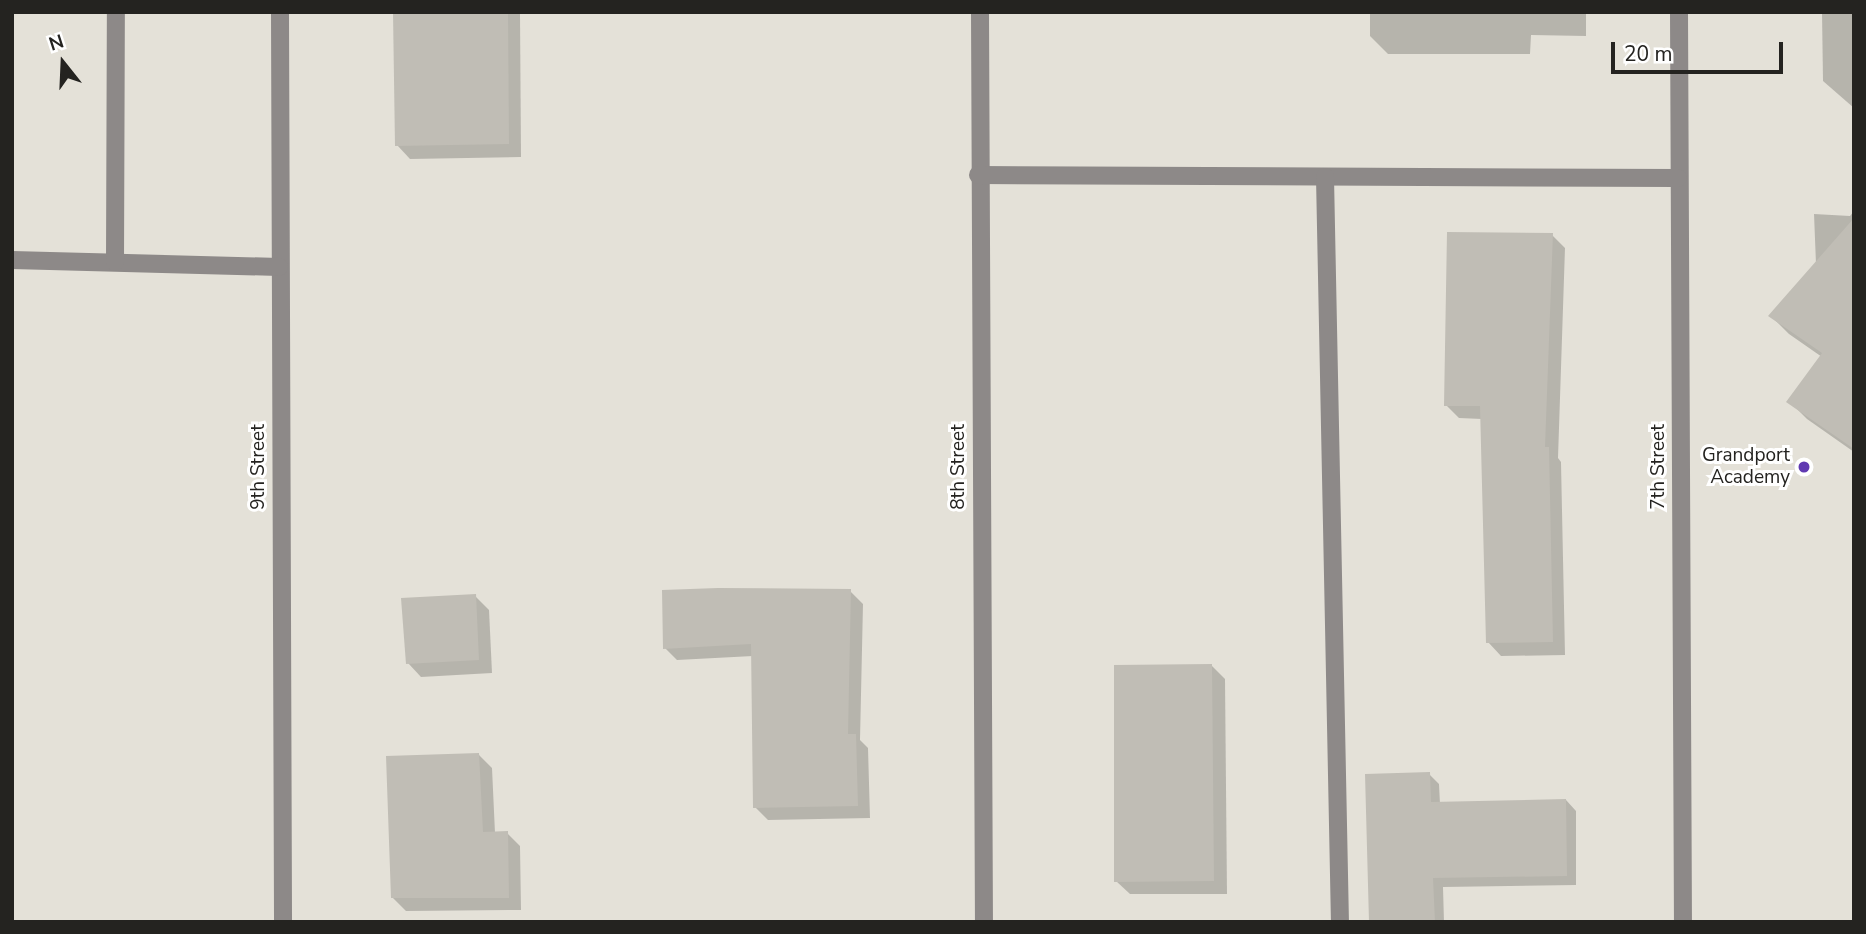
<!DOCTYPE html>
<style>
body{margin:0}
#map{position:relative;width:1866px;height:934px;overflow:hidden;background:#e4e1d8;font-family:"Nunito Sans",sans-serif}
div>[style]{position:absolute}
.shadow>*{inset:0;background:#0003}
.building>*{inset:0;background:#c0bdb5}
.minor>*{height:18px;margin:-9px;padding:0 9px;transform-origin:9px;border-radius:9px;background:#8d8988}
.dots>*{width:19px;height:19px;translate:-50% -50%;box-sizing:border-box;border:4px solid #fff;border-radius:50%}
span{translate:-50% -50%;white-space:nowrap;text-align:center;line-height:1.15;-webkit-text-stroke:6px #fff;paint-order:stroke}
.poi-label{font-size:19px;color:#242320}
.right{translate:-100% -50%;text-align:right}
.street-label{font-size:19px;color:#242320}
.frame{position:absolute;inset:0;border:14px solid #242320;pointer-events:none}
.north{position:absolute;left:28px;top:28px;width:70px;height:70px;-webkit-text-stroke:5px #fff;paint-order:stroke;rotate:342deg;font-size:19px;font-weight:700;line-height:28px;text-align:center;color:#242320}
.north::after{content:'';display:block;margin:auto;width:24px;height:32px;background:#242320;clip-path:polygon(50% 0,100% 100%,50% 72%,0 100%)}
.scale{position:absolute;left:1611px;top:42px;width:172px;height:32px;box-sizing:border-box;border:4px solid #242320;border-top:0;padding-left:9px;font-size:21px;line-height:24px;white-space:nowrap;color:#242320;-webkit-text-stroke:5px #fff;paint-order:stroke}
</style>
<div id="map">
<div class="shadow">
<i style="clip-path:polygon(395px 12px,520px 14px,521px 157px,410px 159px,397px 145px)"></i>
<i style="clip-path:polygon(1370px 12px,1586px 12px,1586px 36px,1531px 35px,1530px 54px,1388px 54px,1370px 36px)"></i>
<i style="clip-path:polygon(1822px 12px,1854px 12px,1854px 108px,1823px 81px)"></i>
<i style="clip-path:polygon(1854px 211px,1854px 452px,1807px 419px,1789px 401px,1822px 357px,1789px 334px,1771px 316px,1816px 264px,1814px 214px,1850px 216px)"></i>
<i style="clip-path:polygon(1552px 235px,1565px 248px,1558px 458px,1561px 462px,1565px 655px,1501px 656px,1488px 642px,1482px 419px,1459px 418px,1446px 405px)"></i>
<i style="clip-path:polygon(850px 591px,863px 604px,860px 740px,868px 748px,870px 818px,768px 820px,755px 807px,753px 656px,677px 660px,665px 648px)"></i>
<i style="clip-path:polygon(475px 596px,489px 610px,492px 673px,421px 677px,408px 663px)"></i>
<i style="clip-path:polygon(1212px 666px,1225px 679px,1227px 894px,1130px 894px,1116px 881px)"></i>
<i style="clip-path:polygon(479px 755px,492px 768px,495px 833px,507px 833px,520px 846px,521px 910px,406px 911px,392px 897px)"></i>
<i style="clip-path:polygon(1429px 774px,1439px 784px,1440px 804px,1566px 800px,1576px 811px,1576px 885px,1443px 887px,1444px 922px,1371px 922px)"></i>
</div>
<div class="building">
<i style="clip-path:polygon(393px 12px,508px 12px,509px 144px,395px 146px)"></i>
<i style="clip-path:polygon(1854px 218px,1854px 449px,1786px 402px,1822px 353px,1768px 316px)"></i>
<i style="clip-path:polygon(1447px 232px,1553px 233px,1545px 447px,1549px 447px,1553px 642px,1486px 643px,1480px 406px,1444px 406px)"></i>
<i style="clip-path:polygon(718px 588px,851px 589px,848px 734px,856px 734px,858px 806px,753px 808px,751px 644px,663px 649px,662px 590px)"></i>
<i style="clip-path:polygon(476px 594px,479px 660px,406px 664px,401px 598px)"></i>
<i style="clip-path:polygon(1212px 664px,1214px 881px,1114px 882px,1114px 665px)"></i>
<i style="clip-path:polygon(479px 753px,483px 832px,508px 831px,509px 898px,391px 898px,386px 756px)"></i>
<i style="clip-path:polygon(1430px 772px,1431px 802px,1566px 799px,1567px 876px,1433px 878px,1435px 922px,1369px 922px,1365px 774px)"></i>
</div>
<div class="minor">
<i style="left:280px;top:12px;width:910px;rotate:89.81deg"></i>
<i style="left:980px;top:12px;width:910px;rotate:89.75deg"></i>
<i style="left:1679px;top:12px;width:910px;rotate:89.75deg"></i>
<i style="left:978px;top:175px;width:700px;rotate:0.25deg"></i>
<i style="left:1325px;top:177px;width:745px;rotate:88.85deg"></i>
<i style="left:12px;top:260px;width:267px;rotate:1.5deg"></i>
<i style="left:115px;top:262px;width:250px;rotate:-89.8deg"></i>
</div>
<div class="dots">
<i style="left:1804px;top:467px;background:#6039b1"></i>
</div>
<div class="poi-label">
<span class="right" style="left:1790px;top:467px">Grandport<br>Academy</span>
</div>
<div class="street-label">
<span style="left:259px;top:467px;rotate:-90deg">9th Street</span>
<span style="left:959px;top:467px;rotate:-90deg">8th Street</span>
<span style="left:1659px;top:467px;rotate:-90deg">7th Street</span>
</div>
<div class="frame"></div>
<div class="north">N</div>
<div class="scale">20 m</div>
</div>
